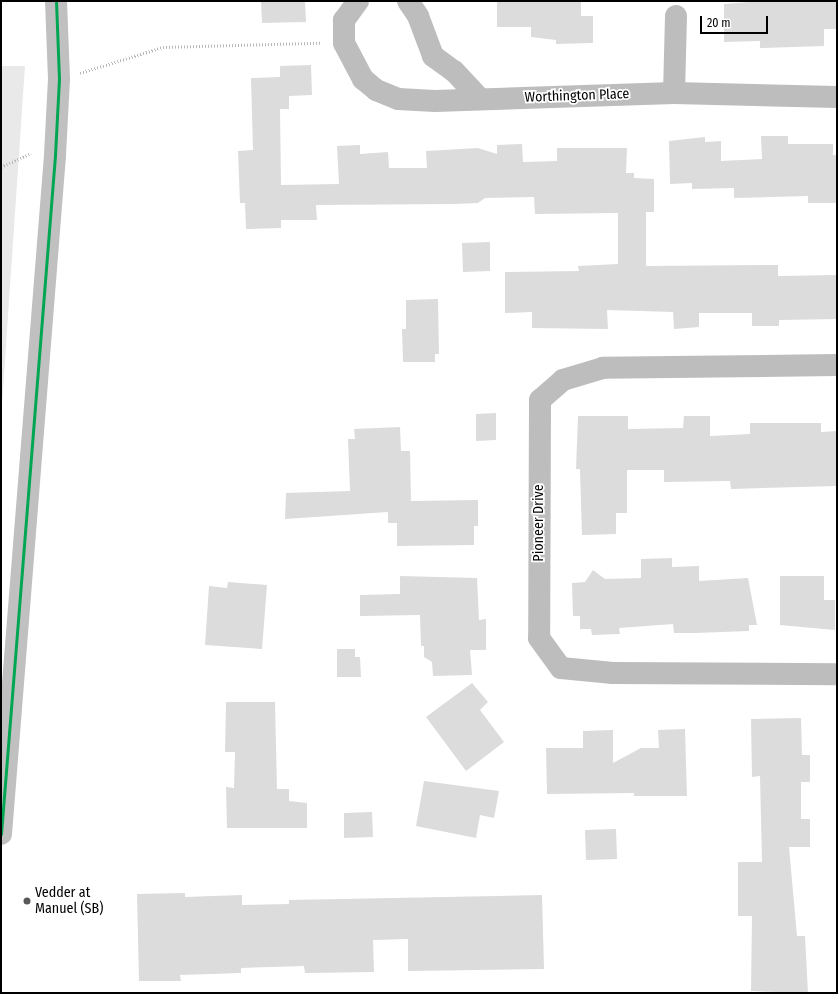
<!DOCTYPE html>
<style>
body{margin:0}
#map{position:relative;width:838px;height:994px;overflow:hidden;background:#fff;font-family:"Fira Sans Condensed",sans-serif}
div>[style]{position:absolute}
.green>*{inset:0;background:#e9e9e9}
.building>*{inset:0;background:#dcdcdc}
.path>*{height:2.5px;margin-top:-1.25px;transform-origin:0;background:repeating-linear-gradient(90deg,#b8b8b8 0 1px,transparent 0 3px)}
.street>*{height:22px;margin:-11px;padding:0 11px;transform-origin:11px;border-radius:11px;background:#bdbdbd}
.secondary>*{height:22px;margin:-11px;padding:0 11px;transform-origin:11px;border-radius:11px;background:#c0c0c0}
.bus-1>*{height:3px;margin:-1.5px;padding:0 1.5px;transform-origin:1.5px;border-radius:1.5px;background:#00a651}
.dots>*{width:11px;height:11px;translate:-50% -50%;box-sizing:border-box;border:2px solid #fff;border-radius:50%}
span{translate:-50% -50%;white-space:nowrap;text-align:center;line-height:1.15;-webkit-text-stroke:3.5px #fff;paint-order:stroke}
.street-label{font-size:14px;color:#000}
.poi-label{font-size:14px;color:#000}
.left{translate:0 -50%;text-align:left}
.frame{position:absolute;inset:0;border:2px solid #000;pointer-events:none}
.scale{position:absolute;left:700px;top:16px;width:68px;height:18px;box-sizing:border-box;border:2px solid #000;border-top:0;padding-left:5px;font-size:12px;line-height:14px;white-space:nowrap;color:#000;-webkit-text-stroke:3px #fff;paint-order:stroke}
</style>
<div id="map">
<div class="green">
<i style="clip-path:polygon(1px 66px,25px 66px,1px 419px)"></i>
</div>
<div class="building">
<i style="clip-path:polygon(261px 1px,305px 1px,306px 22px,262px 23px)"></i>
<i style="clip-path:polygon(497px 1px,581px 1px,581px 16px,593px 16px,593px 43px,556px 44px,556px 40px,531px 37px,531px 27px,497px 27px)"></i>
<i style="clip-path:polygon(761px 1px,837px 1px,837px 29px,824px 29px,824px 46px,760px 48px,760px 41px,724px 42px,724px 4px)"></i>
<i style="clip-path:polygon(311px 65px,312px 95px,289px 96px,289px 109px,280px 109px,281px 185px,339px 184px,337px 146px,360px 145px,360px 154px,388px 152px,389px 168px,427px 168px,426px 151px,478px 148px,497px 154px,497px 145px,522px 144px,523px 162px,557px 161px,557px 148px,627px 148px,626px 173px,634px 173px,634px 178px,654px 179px,654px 212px,646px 212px,646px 266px,778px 265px,778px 276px,837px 275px,837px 319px,779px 320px,779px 326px,752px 326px,752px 313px,699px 313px,699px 327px,674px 329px,673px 312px,607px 310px,608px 329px,532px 328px,532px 312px,505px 313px,505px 272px,579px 271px,578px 266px,618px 264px,618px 213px,535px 214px,534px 197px,485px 198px,478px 203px,454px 204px,316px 205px,317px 220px,281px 220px,281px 228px,246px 229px,245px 203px,240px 203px,238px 151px,253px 150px,251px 78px,280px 77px,280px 66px)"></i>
<i style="clip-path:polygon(761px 136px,788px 136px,788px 144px,833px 144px,833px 155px,837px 155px,837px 203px,808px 203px,808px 196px,734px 198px,734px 188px,692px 189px,692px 183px,670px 184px,669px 141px,705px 137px,705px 142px,721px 141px,721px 161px,762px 159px)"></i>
<i style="clip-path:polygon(490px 242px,490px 271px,463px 272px,462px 243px)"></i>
<i style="clip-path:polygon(438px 299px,439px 354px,435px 354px,435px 362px,403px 362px,402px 329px,406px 329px,406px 300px)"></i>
<i style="clip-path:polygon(496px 413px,496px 440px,476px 441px,476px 414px)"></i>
<i style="clip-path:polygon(578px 416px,628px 416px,628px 429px,683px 428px,684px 416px,710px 416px,710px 436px,750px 434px,750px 423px,821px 423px,821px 432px,837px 431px,837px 486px,731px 489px,730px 481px,664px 482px,664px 470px,627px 470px,627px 513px,616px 513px,616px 534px,582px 535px,580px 469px,576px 469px)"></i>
<i style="clip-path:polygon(400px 427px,401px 451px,410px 451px,411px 501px,478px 500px,478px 526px,474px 526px,474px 545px,397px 546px,397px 523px,388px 523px,388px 512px,285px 519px,286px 493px,350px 491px,348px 439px,355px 439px,354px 429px)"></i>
<i style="clip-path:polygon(672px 558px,672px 567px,699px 566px,699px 581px,748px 578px,757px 625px,749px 625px,749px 631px,695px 633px,674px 633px,673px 624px,619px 628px,620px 634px,592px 635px,591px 629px,580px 629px,580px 616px,573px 616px,572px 583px,585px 582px,593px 570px,605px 579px,641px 578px,641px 559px)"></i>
<i style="clip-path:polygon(400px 576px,477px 578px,479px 620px,486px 619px,486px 650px,470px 650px,472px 675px,433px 676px,432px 662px,424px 657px,424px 646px,421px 646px,420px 615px,360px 616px,360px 595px,400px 594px)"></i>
<i style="clip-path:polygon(780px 576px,824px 576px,824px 600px,835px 600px,835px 630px,780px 625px)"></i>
<i style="clip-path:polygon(228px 582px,267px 585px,262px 649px,205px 645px,209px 586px,227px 588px)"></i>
<i style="clip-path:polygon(337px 649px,355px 649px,355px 657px,360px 657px,361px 677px,337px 677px)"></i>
<i style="clip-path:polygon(472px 683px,488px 702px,480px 710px,504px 742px,466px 771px,426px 717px)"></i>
<i style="clip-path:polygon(226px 702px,275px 702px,277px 789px,289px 789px,289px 801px,307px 803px,307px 828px,227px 828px,226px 787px,234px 788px,235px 752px,225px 752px)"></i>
<i style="clip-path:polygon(801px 718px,802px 755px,810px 755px,810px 782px,801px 782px,801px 819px,810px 819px,810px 847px,789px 847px,797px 936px,805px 936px,808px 993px,751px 991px,752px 916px,738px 916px,738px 862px,762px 862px,760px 776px,752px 777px,751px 719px)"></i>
<i style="clip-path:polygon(685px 729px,687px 796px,634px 796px,634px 793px,547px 794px,546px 748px,583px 748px,583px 731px,613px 730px,613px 763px,641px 748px,659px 748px,658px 730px)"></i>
<i style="clip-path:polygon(424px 781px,499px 791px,494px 818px,480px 815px,476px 838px,416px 826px)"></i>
<i style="clip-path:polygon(372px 812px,373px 837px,344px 838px,344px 813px)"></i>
<i style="clip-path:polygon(616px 829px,617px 859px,586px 860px,585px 830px)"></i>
<i style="clip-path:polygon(185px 893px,185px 897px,242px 895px,242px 905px,289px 904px,289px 900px,542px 895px,544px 969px,408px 971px,408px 939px,373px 940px,374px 972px,305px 973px,304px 966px,241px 968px,241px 973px,180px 975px,181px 981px,139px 981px,137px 894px)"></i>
</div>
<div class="path">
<i style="left:80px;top:73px;width:87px;rotate:-17.4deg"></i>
<i style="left:163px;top:47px;width:158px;rotate:-1.5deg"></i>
<i style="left:1px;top:167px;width:33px;rotate:-25deg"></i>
</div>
<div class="street">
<i style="left:358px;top:1px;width:24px;rotate:126deg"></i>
<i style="left:344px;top:20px;width:23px;rotate:90deg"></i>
<i style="left:344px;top:43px;width:41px;rotate:62.2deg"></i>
<i style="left:363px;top:79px;width:17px;rotate:40deg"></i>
<i style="left:376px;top:90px;width:24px;rotate:22deg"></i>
<i style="left:398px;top:99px;width:37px;rotate:3deg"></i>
<i style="left:435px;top:101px;width:239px;rotate:-1.9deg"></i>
<i style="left:674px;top:93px;width:163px;rotate:1.4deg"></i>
<i style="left:408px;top:1px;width:18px;rotate:56deg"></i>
<i style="left:418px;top:16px;width:43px;rotate:69.4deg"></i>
<i style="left:433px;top:56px;width:26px;rotate:36deg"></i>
<i style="left:454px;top:71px;width:38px;rotate:47deg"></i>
<i style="left:674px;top:93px;width:77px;rotate:-88.5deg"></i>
<i style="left:837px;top:365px;width:234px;rotate:179.3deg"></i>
<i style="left:603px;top:368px;width:42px;rotate:163.3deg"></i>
<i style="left:563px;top:380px;width:30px;rotate:139deg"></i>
<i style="left:540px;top:400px;width:238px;rotate:90.2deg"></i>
<i style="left:539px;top:638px;width:37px;rotate:54deg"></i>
<i style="left:561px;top:668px;width:52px;rotate:5.5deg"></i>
<i style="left:613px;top:673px;width:224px;rotate:0.3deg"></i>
</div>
<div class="secondary">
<i style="left:1px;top:834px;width:681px;rotate:-85.45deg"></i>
<i style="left:55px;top:155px;width:76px;rotate:-87deg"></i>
<i style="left:59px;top:79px;width:78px;rotate:-92.2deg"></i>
</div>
<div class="bus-1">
<i style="left:1px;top:834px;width:681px;rotate:-85.45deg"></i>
<i style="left:55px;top:155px;width:76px;rotate:-87deg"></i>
<i style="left:59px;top:79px;width:78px;rotate:-92.2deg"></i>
</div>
<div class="dots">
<i style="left:27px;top:901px;background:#595959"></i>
</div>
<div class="street-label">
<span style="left:577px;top:96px;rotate:-2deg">Worthington Place</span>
<span style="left:539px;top:523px;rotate:-90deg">Pioneer Drive</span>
</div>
<div class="poi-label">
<span class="left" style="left:35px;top:901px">Vedder at<br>Manuel (SB)</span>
</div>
<div class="frame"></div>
<div class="scale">20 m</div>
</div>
